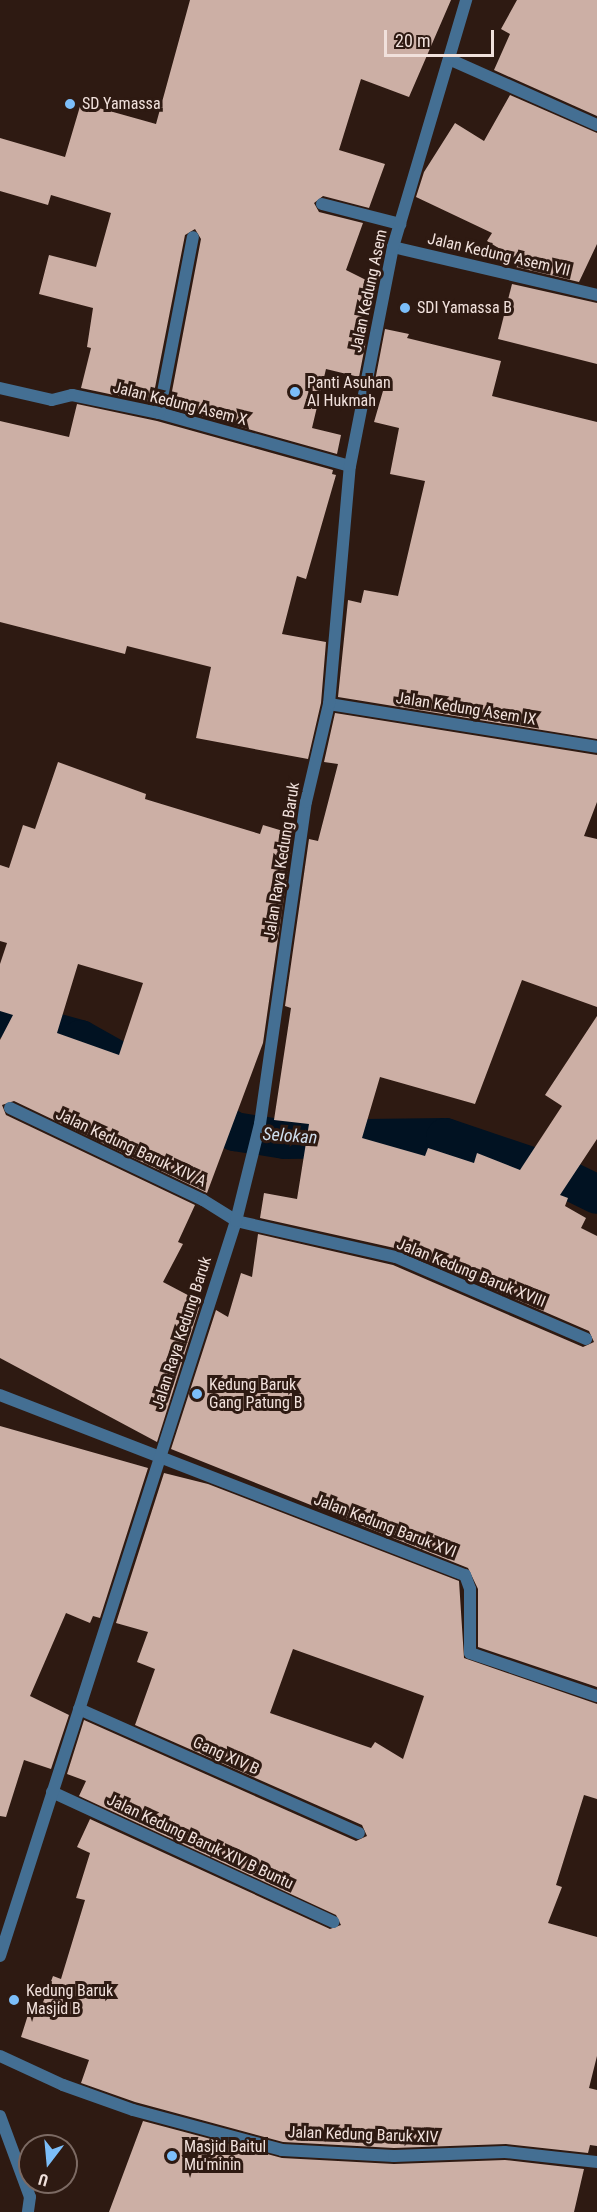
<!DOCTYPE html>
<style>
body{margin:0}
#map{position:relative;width:597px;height:2212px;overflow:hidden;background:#2e1a12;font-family:"Roboto Condensed",sans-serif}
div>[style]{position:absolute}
.canal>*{height:39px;margin:-19.5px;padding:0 19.5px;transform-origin:19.5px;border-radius:19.5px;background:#011222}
.building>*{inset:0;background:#ccafa5}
.lane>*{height:12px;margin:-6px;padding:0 6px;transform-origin:6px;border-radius:6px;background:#446f93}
.street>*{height:12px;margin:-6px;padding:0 6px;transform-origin:6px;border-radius:6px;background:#446f93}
.dots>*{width:16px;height:16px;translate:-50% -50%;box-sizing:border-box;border:3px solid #2e1a12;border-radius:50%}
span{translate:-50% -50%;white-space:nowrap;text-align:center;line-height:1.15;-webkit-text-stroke:6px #2e1a12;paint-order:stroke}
.poi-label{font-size:16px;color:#f1e1dc}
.left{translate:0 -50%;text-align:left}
.street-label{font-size:16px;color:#f1e1dc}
.water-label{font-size:18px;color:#cfdfef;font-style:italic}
.north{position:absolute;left:18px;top:2134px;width:60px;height:60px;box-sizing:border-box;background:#2e1a12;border:2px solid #7c6a63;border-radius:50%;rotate:196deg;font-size:16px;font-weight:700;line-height:24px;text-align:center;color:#f1e1dc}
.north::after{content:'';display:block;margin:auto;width:21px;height:27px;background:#7cbef9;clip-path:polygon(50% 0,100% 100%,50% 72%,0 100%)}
.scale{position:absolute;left:384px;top:30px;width:110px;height:27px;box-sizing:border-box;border:3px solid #f1e1dc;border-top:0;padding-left:8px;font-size:18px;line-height:21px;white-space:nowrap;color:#f1e1dc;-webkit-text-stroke:4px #2e1a12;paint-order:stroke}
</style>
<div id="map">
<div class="canal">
<i style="left:0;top:1017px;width:83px;rotate:15.4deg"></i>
<i style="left:80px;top:1039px;width:68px;rotate:29.2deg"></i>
<i style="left:187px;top:1101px;width:56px;rotate:32.6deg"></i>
<i style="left:234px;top:1131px;width:51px;rotate:9.1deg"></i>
<i style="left:284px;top:1139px;width:161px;rotate:-0.7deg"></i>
<i style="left:445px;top:1137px;width:119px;rotate:18.6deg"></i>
<i style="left:558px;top:1175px;width:43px;rotate:26deg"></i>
</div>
<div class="building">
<i style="clip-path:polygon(190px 0,451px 0,409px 97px,361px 79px,339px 150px,385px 164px,369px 208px,323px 196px,314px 203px,319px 212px,363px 223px,346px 270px,372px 283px,360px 323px,369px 325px,359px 377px,326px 369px,312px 428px,341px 435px,337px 454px,169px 407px,201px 239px,195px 229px,185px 235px,152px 403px,81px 388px,91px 348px,87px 347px,93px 308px,39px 294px,49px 255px,96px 267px,111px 213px,51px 195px,48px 205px,0 191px,0 138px,65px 157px,81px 103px,156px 124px)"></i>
<i style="clip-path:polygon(517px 0,597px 0,597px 116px,494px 70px,510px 34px,501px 29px)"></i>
<i style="clip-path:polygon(510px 95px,597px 133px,597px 244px,579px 282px,516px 267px,518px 260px,487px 241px,492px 233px,416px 197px,424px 172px,455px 123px,484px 141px)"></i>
<i style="clip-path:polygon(512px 284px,597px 303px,597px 364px,498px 339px)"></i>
<i style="clip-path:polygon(385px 329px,409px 334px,407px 338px,501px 361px,492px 396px,597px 422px,597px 739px,338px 697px,348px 600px,361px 603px,364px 590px,398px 596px,425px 481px,390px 474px,399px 428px,374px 422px,385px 384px,375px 381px)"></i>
<i style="clip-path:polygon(77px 404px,157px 421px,333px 470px,332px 474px,336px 475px,306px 579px,297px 576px,282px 634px,326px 642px,321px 703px,308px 759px,196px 738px,211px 667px,127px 646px,125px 654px,0 622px,0 421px,69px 437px)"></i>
<i style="clip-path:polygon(335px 713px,597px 755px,597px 802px,584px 836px,597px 839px,597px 1007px,522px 980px,475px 1104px,380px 1077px,362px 1138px,425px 1156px,428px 1148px,474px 1163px,477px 1153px,520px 1170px,562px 1106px,545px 1095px,597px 1016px,597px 1139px,560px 1195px,568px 1198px,565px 1206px,586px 1218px,581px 1228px,597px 1236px,597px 1687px,478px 1647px,478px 1589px,468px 1568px,171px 1449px,216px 1310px,228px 1317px,241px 1273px,252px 1277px,258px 1234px,393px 1265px,583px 1347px,594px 1342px,589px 1331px,399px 1249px,260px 1218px,264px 1193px,297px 1199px,309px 1124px,274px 1120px,291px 1008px,285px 1006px,309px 839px,318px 841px,338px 764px,324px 762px)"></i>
<i style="clip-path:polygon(evenodd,58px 762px,146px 794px,145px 799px,260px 834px,263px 825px,293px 834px,263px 1043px,207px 1193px,14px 1101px,2px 1105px,6px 1115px,195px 1205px,178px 1242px,183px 1244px,163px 1282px,201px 1302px,157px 1442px,0 1358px,0 1040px,13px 1015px,0 1011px,0 964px,7px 943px,0 941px,0 865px,9px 868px,23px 825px,35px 829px,58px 762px,78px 964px,143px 983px,119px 1055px,57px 1033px,78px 964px)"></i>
<i style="clip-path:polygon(0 1426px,148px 1468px,100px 1618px,93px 1616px,90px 1623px,66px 1613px,30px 1696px,69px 1715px,51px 1769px,24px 1760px,6px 1817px,0 1816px)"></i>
<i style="clip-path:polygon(evenodd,164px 1473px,208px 1484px,459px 1581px,464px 1658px,597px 1704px,597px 1799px,584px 1795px,556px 1885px,562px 1887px,548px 1923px,597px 1937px,597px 2056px,589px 2088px,597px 2090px,597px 2146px,590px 2145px,588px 2153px,506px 2144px,394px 2148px,283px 2142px,135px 2102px,81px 2083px,89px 2060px,21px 2037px,32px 2002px,42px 2005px,53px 1976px,61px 1979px,85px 1900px,76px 1898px,90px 1853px,77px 1847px,90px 1819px,330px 1929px,341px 1925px,336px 1915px,79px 1796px,86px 1781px,67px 1774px,84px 1720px,356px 1841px,367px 1836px,362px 1825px,135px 1725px,155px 1669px,137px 1662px,148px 1632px,116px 1623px,164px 1473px,293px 1649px,424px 1696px,403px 1759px,375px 1742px,371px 1748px,270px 1713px,293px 1649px)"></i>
<i style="clip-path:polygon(143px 2121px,282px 2158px,394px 2164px,505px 2160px,584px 2169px,574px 2212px,109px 2212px)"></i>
</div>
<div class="lane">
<i style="left:322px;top:204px;width:81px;rotate:14.4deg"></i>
</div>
<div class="street">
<i style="left:451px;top:60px;width:160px;rotate:24deg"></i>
<i style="left:393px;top:247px;width:210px;rotate:13.2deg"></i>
<i style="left:0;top:388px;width:53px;rotate:13deg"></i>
<i style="left:52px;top:400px;width:21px;rotate:-14deg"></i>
<i style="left:72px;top:395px;width:89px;rotate:11.7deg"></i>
<i style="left:159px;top:413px;width:198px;rotate:15.5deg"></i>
<i style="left:159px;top:413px;width:179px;rotate:-79.1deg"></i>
<i style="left:329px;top:704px;width:271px;rotate:9.1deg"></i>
<i style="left:10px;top:1108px;width:214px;rotate:25.5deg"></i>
<i style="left:203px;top:1200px;width:39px;rotate:32deg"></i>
<i style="left:236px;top:1221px;width:164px;rotate:12.7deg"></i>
<i style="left:396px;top:1257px;width:207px;rotate:23.3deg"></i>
<i style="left:0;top:1395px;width:499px;rotate:21.2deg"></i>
<i style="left:465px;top:1575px;width:15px;rotate:70deg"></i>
<i style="left:470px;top:1589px;width:64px;rotate:90deg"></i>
<i style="left:470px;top:1653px;width:134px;rotate:18.7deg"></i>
<i style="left:79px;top:1709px;width:306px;rotate:23.9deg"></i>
<i style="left:52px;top:1792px;width:310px;rotate:24.8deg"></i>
<i style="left:0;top:1956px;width:772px;rotate:-72.2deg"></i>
<i style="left:236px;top:1221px;width:100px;rotate:-76.1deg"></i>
<i style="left:260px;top:1124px;width:325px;rotate:-81.9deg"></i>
<i style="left:306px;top:802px;width:101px;rotate:-76.8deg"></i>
<i style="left:329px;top:704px;width:239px;rotate:-85deg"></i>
<i style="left:350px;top:466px;width:223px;rotate:-78.9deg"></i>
<i style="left:393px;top:247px;width:258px;rotate:-73.5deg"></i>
<i style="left:0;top:2056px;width:69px;rotate:24.7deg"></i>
<i style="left:63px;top:2085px;width:74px;rotate:19.7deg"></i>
<i style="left:133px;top:2110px;width:154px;rotate:15deg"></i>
<i style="left:282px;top:2150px;width:112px;rotate:3.1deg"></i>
<i style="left:394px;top:2156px;width:111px;rotate:-2.1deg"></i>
<i style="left:505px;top:2152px;width:93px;rotate:6.2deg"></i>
<i style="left:0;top:2116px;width:86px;rotate:69.7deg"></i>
<i style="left:30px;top:2197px;width:15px;rotate:98deg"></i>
</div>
<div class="dots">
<i style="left:70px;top:104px;background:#7cbef9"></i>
<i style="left:405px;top:308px;background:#7cbef9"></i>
<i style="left:295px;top:392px;background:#7cbef9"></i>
<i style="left:197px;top:1394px;background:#7cbef9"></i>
<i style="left:14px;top:2000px;background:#7cbef9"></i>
<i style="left:172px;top:2156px;background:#7cbef9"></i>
</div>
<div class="poi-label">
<span class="left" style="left:82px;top:104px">SD Yamassa</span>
<span class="left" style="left:417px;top:308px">SDI Yamassa B</span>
<span class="left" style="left:307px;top:392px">Panti Asuhan<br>Al Hukmah</span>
<span class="left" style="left:209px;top:1394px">Kedung Baruk<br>Gang Patung B</span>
<span class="left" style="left:26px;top:2000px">Kedung Baruk<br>Masjid B</span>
<span class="left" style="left:184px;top:2156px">Masjid Baitul<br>Mu'minin</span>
</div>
<div class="street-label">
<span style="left:499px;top:255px;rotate:13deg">Jalan Kedung Asem VII</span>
<span style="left:369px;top:291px;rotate:-78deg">Jalan Kedung Asem</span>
<span style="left:180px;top:404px;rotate:14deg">Jalan Kedung Asem X</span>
<span style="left:466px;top:709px;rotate:9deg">Jalan Kedung Asem IX</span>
<span style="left:282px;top:861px;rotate:-81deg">Jalan Raya Kedung Baruk</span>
<span style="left:131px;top:1148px;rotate:25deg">Jalan Kedung Baruk XIV A</span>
<span style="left:471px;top:1273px;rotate:22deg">Jalan Kedung Baruk XVIII</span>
<span style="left:182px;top:1333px;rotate:-72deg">Jalan Raya Kedung Baruk</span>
<span style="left:385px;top:1526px;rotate:21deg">Jalan Kedung Baruk XVI</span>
<span style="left:226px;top:1756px;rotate:24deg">Gang XIV B</span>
<span style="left:200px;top:1842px;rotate:25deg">Jalan Kedung Baruk XIV B Buntu</span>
<span style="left:363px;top:2135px;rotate:2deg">Jalan Kedung Baruk XIV</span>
</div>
<div class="water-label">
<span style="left:290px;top:1136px;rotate:4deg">Selokan</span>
</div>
<div class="north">U</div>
<div class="scale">20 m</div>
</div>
